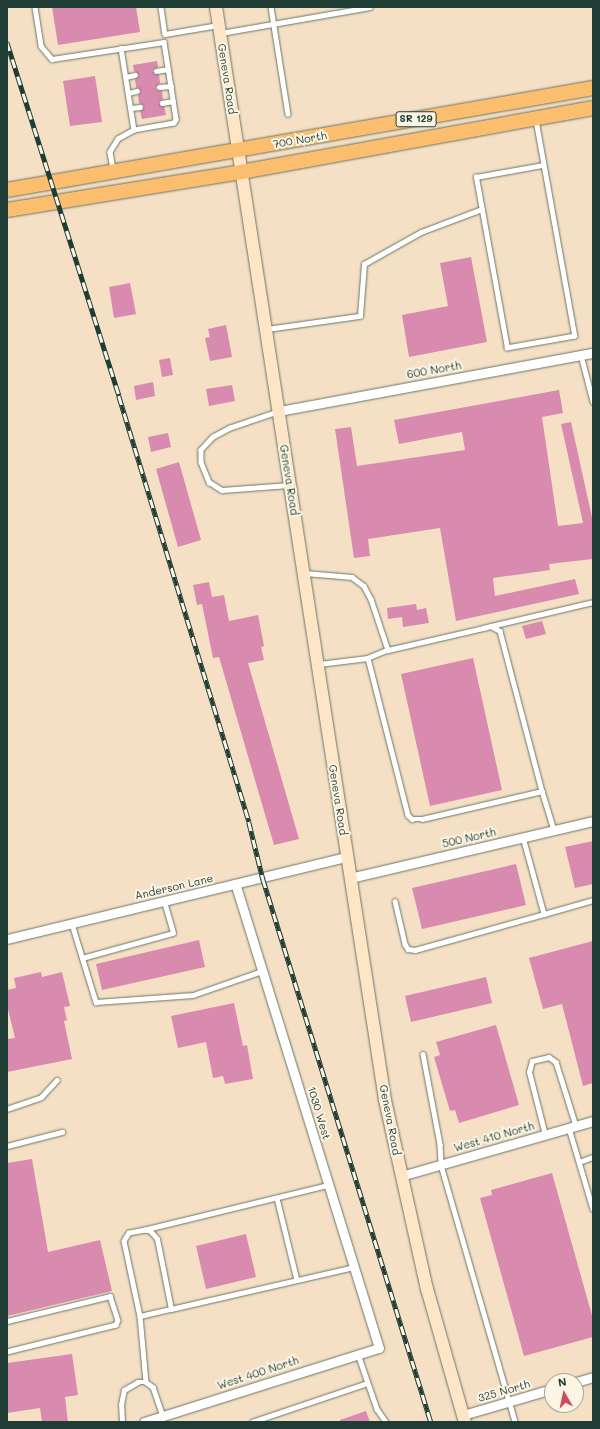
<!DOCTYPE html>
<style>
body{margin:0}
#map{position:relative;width:600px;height:1429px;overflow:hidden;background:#f5e0c5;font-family:Mali,sans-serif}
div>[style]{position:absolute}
.building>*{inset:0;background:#d98aaf}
.roads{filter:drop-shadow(0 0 1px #6a7667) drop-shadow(0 0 1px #6a7667)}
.lane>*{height:4.5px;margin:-2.25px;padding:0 2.25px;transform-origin:2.25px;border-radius:2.25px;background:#fff}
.street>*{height:9px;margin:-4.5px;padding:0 4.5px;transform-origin:4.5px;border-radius:4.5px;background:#fff}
.secondary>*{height:12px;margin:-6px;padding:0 6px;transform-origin:6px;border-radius:6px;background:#fde5c5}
.primary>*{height:14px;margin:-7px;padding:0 7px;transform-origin:7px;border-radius:7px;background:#fbbd6e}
.rail>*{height:4.5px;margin-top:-2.25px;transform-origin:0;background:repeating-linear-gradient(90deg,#fcf5e5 0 9px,#1f3d34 0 18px);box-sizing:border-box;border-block:1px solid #1f3d34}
span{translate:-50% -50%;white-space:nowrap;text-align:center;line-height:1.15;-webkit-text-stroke:4px #fcf5e5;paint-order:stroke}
.shield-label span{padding:1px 3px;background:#fcf5e5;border:1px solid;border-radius:3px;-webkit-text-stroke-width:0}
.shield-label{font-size:10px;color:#1f3d34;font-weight:700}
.street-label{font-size:11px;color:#1f3d34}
.frame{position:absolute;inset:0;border:8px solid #1f3d34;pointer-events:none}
.north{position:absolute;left:544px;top:1373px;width:40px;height:40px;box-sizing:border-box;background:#fcf5e5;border:1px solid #a4ab9e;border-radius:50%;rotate:351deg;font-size:11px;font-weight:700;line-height:16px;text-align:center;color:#1f3d34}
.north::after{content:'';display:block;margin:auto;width:14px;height:18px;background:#d1495b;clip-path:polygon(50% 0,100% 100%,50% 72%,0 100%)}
</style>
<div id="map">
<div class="building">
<i style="clip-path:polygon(52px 7px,136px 7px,140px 32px,58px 45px)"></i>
<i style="clip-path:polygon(157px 61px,158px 67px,152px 71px,159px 74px,160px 83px,155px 88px,162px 91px,163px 99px,158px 103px,164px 106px,166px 115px,142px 119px,140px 111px,144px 106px,139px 103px,138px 95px,141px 91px,136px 87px,135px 79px,139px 75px,134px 71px,133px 65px)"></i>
<i style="clip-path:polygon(95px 76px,102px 122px,70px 126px,63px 81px)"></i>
<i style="clip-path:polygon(471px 257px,487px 342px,409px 357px,402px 315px,448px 306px,440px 263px)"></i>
<i style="clip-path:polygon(130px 283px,136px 314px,114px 318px,109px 287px)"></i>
<i style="clip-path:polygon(226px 325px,232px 357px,210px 361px,205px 338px,210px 337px,208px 329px)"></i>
<i style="clip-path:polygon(170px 358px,173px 375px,162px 377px,159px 360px)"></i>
<i style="clip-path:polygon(153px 382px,155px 396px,136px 400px,134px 386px)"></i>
<i style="clip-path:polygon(232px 385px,235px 401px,209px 406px,206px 389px)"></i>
<i style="clip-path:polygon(559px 390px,563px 413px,542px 417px,558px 526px,583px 523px,561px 424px,571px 422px,593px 522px,593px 559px,549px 564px,550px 570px,493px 578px,495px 596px,575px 579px,579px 594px,456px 621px,440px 528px,368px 539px,370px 556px,354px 558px,335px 429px,351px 427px,357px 466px,465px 450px,462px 432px,399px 444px,394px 420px)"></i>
<i style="clip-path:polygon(168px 433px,171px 447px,151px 452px,148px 437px)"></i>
<i style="clip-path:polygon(179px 462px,201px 540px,178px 547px,156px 469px)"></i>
<i style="clip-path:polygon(209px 582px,212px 597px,224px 595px,229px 621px,258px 615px,264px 646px,261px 647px,264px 660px,248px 663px,299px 839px,274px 845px,219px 657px,213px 658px,202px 604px,197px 605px,193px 585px)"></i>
<i style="clip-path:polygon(416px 604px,417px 610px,426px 608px,429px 623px,403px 627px,402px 617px,388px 619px,387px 608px)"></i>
<i style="clip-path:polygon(542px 621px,546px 634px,526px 639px,522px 626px)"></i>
<i style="clip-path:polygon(473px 658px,502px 790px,430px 806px,401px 674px)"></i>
<i style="clip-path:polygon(593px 841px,593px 884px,575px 888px,565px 847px)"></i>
<i style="clip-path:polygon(516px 864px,526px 905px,422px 929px,412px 888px)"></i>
<i style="clip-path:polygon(199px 940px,205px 967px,102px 990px,96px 964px)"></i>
<i style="clip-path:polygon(593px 941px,593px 1083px,583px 1086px,562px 1004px,543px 1009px,529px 958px)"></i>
<i style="clip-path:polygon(41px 972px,42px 977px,62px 972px,70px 1006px,64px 1007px,67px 1020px,64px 1021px,72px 1059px,7px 1072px,7px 1039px,15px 1038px,7px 1005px,7px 990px,16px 988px,14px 978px)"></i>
<i style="clip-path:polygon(486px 977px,492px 1003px,411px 1022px,405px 996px)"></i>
<i style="clip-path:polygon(234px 1003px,243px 1046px,247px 1045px,253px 1079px,225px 1084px,223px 1076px,213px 1078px,206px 1042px,178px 1048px,171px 1016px)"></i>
<i style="clip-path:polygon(496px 1025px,519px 1105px,459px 1123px,455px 1110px,450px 1111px,434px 1057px,440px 1055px,436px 1042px)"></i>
<i style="clip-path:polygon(32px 1159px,48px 1252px,100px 1240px,112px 1291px,7px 1316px,7px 1163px)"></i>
<i style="clip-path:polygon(552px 1173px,593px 1319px,593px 1337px,524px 1356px,480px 1198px,492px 1195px,491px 1190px)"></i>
<i style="clip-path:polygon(246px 1234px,256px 1277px,206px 1289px,196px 1246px)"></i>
<i style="clip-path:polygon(72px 1354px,78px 1395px,65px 1397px,68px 1422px,42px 1422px,40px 1408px,7px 1413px,7px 1363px)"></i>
<i style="clip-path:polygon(366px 1411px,370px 1422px,340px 1422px,340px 1420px)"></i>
</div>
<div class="roads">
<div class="lane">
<i style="left:35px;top:7px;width:39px;rotate:81deg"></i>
<i style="left:41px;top:46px;width:17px;rotate:50deg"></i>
<i style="left:52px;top:59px;width:113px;rotate:-8.6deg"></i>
<i style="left:164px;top:42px;width:78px;rotate:81.1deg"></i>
<i style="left:176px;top:119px;width:4px;rotate:117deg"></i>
<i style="left:174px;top:123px;width:41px;rotate:170.1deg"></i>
<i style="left:134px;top:130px;width:18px;rotate:151deg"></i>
<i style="left:118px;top:139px;width:15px;rotate:122deg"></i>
<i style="left:110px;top:152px;width:17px;rotate:80deg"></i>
<i style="left:161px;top:7px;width:27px;rotate:82deg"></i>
<i style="left:165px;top:34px;width:55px;rotate:-9.5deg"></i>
<i style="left:271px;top:7px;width:108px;rotate:81deg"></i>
<i style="left:221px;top:33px;width:151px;rotate:-9.9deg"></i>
<i style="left:121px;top:48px;width:83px;rotate:81deg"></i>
<i style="left:156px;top:71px;width:12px;rotate:-9deg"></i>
<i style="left:126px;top:77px;width:9px;rotate:-13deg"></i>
<i style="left:159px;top:87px;width:12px;rotate:-5deg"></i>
<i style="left:128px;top:93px;width:9px;rotate:-13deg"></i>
<i style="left:162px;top:103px;width:11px;rotate:-10deg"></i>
<i style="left:131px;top:108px;width:9px;rotate:-6deg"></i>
<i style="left:536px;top:120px;width:219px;rotate:79.8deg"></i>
<i style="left:575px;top:336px;width:69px;rotate:170deg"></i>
<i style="left:507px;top:348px;width:174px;rotate:-100.3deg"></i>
<i style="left:476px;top:177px;width:68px;rotate:-10.2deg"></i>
<i style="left:267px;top:329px;width:94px;rotate:-8deg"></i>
<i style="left:360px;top:316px;width:52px;rotate:-85.6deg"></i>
<i style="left:364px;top:264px;width:65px;rotate:-29.3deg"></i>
<i style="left:421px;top:232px;width:65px;rotate:-20.7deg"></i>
<i style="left:581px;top:355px;width:48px;rotate:75.4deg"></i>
<i style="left:277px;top:412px;width:50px;rotate:161.2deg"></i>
<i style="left:230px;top:428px;width:19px;rotate:152deg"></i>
<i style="left:213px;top:437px;width:18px;rotate:133deg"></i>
<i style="left:201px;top:450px;width:12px;rotate:90deg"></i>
<i style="left:201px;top:462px;width:22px;rotate:68deg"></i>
<i style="left:209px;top:482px;width:15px;rotate:32deg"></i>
<i style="left:222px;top:490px;width:67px;rotate:-4.3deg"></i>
<i style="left:305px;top:573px;width:47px;rotate:4.9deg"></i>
<i style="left:352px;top:577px;width:15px;rotate:37deg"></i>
<i style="left:364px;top:586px;width:15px;rotate:62deg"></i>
<i style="left:371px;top:599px;width:54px;rotate:71.6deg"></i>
<i style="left:388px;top:650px;width:22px;rotate:158deg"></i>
<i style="left:368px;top:658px;width:162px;rotate:75.7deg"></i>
<i style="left:408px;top:815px;width:6px;rotate:45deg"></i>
<i style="left:412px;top:819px;width:10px"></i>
<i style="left:422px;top:819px;width:123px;rotate:-13.1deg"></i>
<i style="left:542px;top:791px;width:41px;rotate:72.9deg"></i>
<i style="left:491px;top:626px;width:105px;rotate:-13.2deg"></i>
<i style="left:388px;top:650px;width:98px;rotate:-13deg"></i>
<i style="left:483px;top:628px;width:8px;rotate:-14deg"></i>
<i style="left:491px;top:626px;width:10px;rotate:29deg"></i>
<i style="left:500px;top:631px;width:165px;rotate:75.3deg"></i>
<i style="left:319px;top:664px;width:49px;rotate:-7deg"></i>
<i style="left:523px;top:837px;width:80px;rotate:74.7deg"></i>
<i style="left:544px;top:914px;width:51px;rotate:-15.9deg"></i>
<i style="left:395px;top:901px;width:44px;rotate:76.9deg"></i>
<i style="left:405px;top:944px;width:6px;rotate:59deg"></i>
<i style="left:408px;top:949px;width:7px;rotate:8deg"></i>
<i style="left:415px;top:950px;width:134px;rotate:-15.6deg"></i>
<i style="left:72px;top:924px;width:82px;rotate:72.9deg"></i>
<i style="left:96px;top:1002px;width:97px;rotate:-4.1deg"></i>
<i style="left:193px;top:995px;width:73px;rotate:-19.2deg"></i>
<i style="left:82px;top:958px;width:94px;rotate:-15.4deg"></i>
<i style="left:173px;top:933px;width:33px;rotate:-106deg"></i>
<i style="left:423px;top:1054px;width:92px;rotate:79.3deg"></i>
<i style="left:440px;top:1144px;width:21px;rotate:87deg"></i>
<i style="left:441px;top:1165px;width:267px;rotate:73.9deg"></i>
<i style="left:7px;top:1109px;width:36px;rotate:-19deg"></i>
<i style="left:41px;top:1097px;width:23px;rotate:-47deg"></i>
<i style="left:569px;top:1128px;width:84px;rotate:73.5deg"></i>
<i style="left:545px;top:1135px;width:65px;rotate:-104.3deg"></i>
<i style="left:529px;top:1072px;width:11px;rotate:-75deg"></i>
<i style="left:532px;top:1061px;width:17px;rotate:-13deg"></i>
<i style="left:549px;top:1057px;width:9px;rotate:36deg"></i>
<i style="left:556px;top:1062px;width:67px;rotate:72.6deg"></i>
<i style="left:7px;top:1146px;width:57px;rotate:-14.3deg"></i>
<i style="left:579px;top:1162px;width:15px;rotate:-20deg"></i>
<i style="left:277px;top:1198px;width:84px;rotate:76.3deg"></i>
<i style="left:147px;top:1229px;width:186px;rotate:-13.7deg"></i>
<i style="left:171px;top:1309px;width:188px;rotate:-12.9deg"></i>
<i style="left:140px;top:1316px;width:32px;rotate:-13deg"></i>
<i style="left:171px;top:1309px;width:71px;rotate:-101.3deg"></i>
<i style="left:157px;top:1239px;width:11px;rotate:-131deg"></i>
<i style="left:150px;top:1231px;width:5px;rotate:-169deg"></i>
<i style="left:145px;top:1230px;width:16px;rotate:169deg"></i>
<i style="left:129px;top:1233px;width:9px;rotate:122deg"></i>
<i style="left:124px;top:1241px;width:77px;rotate:78deg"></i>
<i style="left:140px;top:1316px;width:66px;rotate:84.8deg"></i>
<i style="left:7px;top:1321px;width:106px;rotate:-13.6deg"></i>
<i style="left:110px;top:1296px;width:25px;rotate:72deg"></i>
<i style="left:118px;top:1320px;width:5px;rotate:112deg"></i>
<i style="left:116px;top:1325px;width:112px;rotate:166.1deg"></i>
<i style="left:358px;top:1354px;width:58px;rotate:70.9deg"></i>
<i style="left:377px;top:1409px;width:16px;rotate:55deg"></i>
<i style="left:122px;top:1422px;width:17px;rotate:-93deg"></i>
<i style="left:121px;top:1405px;width:15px;rotate:-79deg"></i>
<i style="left:124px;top:1390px;width:16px;rotate:-30deg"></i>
<i style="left:138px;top:1382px;width:8px"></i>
<i style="left:146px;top:1382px;width:9px;rotate:36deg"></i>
<i style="left:153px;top:1387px;width:31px;rotate:71deg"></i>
<i style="left:252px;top:1422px;width:121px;rotate:-18.7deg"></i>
</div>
<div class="street">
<i style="left:279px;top:411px;width:319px;rotate:-10.5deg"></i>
<i style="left:350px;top:878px;width:250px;rotate:-13.2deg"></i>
<i style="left:7px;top:939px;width:350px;rotate:-13.6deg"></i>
<i style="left:401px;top:1176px;width:200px;rotate:-16deg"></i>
<i style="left:576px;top:1382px;width:18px;rotate:-16deg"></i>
<i style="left:463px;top:1415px;width:93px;rotate:-16.3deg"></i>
<i style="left:144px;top:1422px;width:246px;rotate:-17.5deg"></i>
<i style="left:379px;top:1348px;width:486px;rotate:-107.2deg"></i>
</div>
<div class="secondary">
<i style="left:216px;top:7px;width:1106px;rotate:81.21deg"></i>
<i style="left:385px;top:1100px;width:194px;rotate:77.5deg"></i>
<i style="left:427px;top:1289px;width:138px;rotate:74.1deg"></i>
</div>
<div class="primary">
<i style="left:7px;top:190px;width:595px;rotate:-9.87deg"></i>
<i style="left:7px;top:210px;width:237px;rotate:-9.2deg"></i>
<i style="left:241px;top:172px;width:358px;rotate:-10.3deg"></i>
</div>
</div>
<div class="rail">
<i style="left:7px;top:42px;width:371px;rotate:72.4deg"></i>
<i style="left:119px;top:396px;width:445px;rotate:73deg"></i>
<i style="left:249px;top:822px;width:59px;rotate:76.2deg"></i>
<i style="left:263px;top:879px;width:568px;rotate:72.81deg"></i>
</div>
<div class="shield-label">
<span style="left:416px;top:119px">SR 129</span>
</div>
<div class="street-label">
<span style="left:227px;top:79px;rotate:81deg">Geneva Road</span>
<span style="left:300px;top:140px;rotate:-10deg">700 North</span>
<span style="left:434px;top:370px;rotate:-10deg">600 North</span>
<span style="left:289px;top:480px;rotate:81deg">Geneva Road</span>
<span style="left:338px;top:800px;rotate:81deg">Geneva Road</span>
<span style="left:469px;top:838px;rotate:-13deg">500 North</span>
<span style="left:174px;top:887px;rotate:-13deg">Anderson Lane</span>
<span style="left:319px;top:1113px;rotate:73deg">1030 West</span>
<span style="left:390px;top:1120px;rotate:79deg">Geneva Road</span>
<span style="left:494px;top:1137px;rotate:-16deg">West 410 North</span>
<span style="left:258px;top:1373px;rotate:-18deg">West 400 North</span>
<span style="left:504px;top:1391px;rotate:-16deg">325 North</span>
</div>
<div class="frame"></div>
<div class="north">N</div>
</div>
